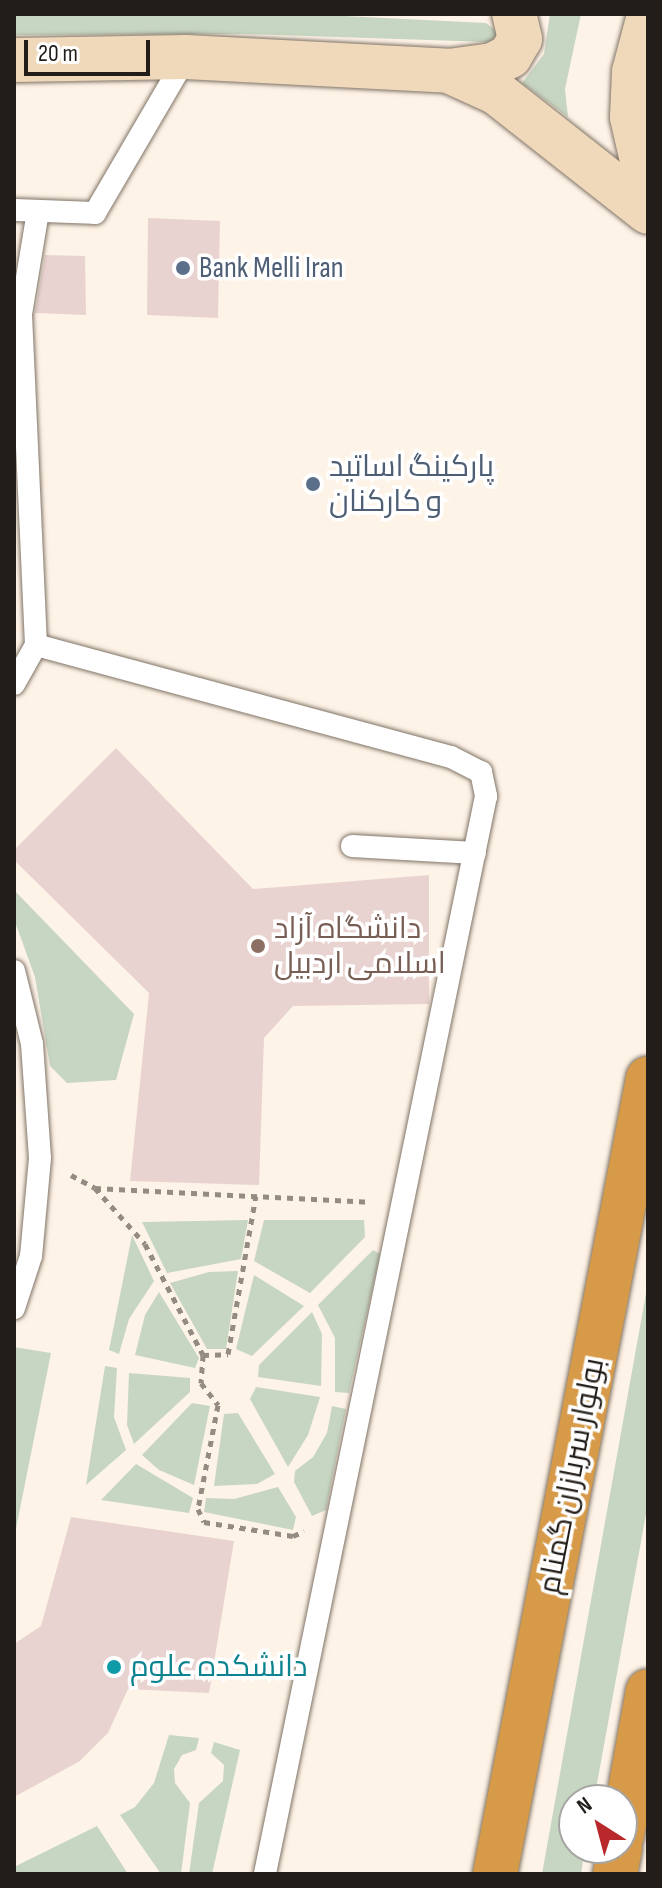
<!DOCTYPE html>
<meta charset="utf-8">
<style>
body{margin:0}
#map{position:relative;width:662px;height:1888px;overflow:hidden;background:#fef3e7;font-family:"Sofia Sans Condensed",Cairo,sans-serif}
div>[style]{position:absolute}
.green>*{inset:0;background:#c6d6c1}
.building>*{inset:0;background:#e9d3d1}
.path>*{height:5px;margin-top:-2.5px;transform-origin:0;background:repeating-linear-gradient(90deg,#948c83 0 6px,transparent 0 12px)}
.roads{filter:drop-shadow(0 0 2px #807467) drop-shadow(0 0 2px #807467)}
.service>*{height:22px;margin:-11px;padding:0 11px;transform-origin:11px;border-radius:11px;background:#fff}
.secondary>*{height:44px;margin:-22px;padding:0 22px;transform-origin:22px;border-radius:22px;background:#efd9ba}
.trunk>*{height:44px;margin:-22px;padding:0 22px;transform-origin:22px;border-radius:22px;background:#d69a48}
.dots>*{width:22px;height:22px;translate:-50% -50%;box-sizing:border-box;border:4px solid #fff;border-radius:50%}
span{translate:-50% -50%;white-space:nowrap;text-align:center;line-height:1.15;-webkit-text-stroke:7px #fff;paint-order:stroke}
.service-label{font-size:30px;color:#4e5e75}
.left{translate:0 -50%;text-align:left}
.education-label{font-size:30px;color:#785e54}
.street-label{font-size:30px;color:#221d18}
.culture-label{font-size:30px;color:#0d838f}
.frame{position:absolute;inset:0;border:16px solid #221d18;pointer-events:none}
.north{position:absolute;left:558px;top:1784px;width:80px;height:80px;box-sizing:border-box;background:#fff;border:2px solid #a7a5a3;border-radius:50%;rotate:324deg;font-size:22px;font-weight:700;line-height:32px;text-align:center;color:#221d18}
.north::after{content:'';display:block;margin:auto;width:28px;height:36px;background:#b9292c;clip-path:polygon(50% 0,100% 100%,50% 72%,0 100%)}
.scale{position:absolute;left:24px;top:40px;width:126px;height:36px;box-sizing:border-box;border:4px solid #221d18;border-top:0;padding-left:10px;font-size:24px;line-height:28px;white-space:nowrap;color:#221d18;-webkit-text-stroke:6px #fff;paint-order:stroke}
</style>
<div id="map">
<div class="green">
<i style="clip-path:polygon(14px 14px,303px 14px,486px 23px,499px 33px,489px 42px,243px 34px,14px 35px)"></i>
<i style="clip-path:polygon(550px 14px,581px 14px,565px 89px,568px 117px,522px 83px,544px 54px)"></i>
<i style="clip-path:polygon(14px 890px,134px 1014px,116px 1080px,67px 1083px,50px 1066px,35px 977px,14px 919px)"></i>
<i style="clip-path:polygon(248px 1220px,241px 1259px,167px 1273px,142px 1222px)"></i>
<i style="clip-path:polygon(264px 1220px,364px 1220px,365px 1237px,310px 1293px,254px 1261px)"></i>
<i style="clip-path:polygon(132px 1235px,154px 1281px,129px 1319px,119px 1354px,109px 1350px)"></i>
<i style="clip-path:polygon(373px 1250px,380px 1254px,349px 1393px,335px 1392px,335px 1338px,318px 1305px)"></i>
<i style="clip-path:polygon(238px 1271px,226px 1349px,207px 1349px,170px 1283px,209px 1272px)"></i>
<i style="clip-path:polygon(254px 1275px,304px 1306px,252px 1356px,236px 1349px)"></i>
<i style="clip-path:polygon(648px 1282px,648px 1503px,594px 1800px,574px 1800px,574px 1848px,585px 1848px,581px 1874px,542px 1874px)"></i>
<i style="clip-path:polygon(159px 1292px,199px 1358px,195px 1368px,135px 1355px,145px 1315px)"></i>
<i style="clip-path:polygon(312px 1312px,322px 1334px,321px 1386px,258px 1377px,259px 1365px)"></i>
<i style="clip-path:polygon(14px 1347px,51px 1353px,14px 1539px)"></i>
<i style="clip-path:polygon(105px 1366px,117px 1368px,114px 1417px,126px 1450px,86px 1485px)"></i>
<i style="clip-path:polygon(129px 1373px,190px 1378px,190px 1392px,134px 1444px,127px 1425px)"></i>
<i style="clip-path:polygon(256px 1387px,320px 1397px,308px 1435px,288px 1467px,250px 1399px)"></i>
<i style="clip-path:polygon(192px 1403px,210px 1406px,194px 1485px,159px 1470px,142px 1455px)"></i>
<i style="clip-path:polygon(332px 1406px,346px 1409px,326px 1510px,312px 1516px,294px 1482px,295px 1471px,313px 1457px,327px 1433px)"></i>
<i style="clip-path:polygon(238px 1413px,275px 1474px,257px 1484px,214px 1486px,224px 1414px)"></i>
<i style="clip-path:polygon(136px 1464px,193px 1498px,189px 1513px,101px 1500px)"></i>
<i style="clip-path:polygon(278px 1487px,296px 1517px,293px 1530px,204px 1512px,206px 1498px,234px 1499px)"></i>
<i style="clip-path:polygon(169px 1735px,199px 1738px,196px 1750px,182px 1755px,174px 1769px,175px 1783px,190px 1803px,181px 1874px,161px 1874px,120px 1815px,135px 1807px,154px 1783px)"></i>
<i style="clip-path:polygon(214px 1742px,240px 1750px,212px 1874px,189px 1874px,199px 1803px,223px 1781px,224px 1765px,211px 1753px)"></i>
<i style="clip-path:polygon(97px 1826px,128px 1874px,14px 1874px,14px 1867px)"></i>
</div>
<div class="building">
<i style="clip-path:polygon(148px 218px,220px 221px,218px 318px,147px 315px)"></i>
<i style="clip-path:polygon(45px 255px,85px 256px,86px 315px,35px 313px)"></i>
<i style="clip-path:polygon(116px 748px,253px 889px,429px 875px,429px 1004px,293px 1006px,264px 1038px,259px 1185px,130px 1181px,149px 993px,14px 860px,14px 850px)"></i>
<i style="clip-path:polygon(71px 1517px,234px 1541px,209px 1693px,128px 1689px,108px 1733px,80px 1761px,14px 1797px,14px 1644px,41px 1626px)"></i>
</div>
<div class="path">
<i style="left:71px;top:1175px;width:27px;rotate:28deg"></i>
<i style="left:95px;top:1188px;width:274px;rotate:2.9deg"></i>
<i style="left:95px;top:1188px;width:75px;rotate:48.2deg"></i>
<i style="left:145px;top:1244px;width:125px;rotate:62.4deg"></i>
<i style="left:203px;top:1355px;width:28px;rotate:94deg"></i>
<i style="left:201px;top:1383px;width:28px;rotate:52deg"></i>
<i style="left:218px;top:1405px;width:106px;rotate:100.9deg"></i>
<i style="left:198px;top:1509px;width:14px;rotate:65deg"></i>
<i style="left:204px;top:1522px;width:90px;rotate:8.9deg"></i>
<i style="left:293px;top:1536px;width:12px;rotate:-24deg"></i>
<i style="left:203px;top:1355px;width:25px;rotate:-2deg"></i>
<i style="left:228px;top:1354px;width:160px;rotate:-80deg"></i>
</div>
<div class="roads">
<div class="service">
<i style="left:14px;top:210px;width:81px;rotate:2.1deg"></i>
<i style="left:95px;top:213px;width:181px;rotate:-59.7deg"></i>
<i style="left:36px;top:645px;width:430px;rotate:15.1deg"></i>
<i style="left:451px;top:757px;width:34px;rotate:27deg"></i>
<i style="left:481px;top:772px;width:25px;rotate:78deg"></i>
<i style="left:486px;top:796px;width:1100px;rotate:101.59deg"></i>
<i style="left:14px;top:684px;width:45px;rotate:-60.6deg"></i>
<i style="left:36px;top:645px;width:331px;rotate:-92.6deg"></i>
<i style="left:21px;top:314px;width:104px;rotate:-80.6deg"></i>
<i style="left:352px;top:846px;width:123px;rotate:3.3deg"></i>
<i style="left:14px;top:971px;width:75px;rotate:76.1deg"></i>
<i style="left:32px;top:1044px;width:114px;rotate:86deg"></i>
<i style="left:40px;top:1158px;width:98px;rotate:95.2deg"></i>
<i style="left:31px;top:1256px;width:55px;rotate:108.1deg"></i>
</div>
<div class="secondary">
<i style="left:648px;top:19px;width:55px;rotate:104.8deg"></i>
<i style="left:634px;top:72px;width:45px;rotate:92.5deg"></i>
<i style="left:632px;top:117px;width:72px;rotate:77.1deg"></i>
<i style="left:14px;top:60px;width:172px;rotate:-1deg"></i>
<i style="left:186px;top:57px;width:263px;rotate:3deg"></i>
<i style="left:449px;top:71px;width:53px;rotate:24.6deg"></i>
<i style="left:497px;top:93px;width:192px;rotate:38.2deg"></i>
<i style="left:449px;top:71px;width:44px;rotate:-7.8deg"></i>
<i style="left:493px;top:65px;width:19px;rotate:-28deg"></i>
<i style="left:510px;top:56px;width:20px;rotate:-60deg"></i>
<i style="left:520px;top:39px;width:26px;rotate:-103deg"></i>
</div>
<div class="trunk">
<i style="left:622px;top:1835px;width:146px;rotate:-79.8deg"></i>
<i style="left:495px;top:1874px;width:810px;rotate:-79.11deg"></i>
<i style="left:615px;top:1874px;width:26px;rotate:-79deg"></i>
</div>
</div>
<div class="dots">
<i style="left:183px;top:268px;background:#5c6f8a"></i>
<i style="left:313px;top:484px;background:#5c6f8a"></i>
<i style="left:258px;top:946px;background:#8d6e63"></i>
<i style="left:114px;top:1667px;background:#0f9aa8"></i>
</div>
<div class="service-label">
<span class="left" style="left:199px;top:268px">Bank Melli Iran</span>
<span class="left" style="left:329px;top:484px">پارکینگ اساتید<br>و کارکنان</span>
</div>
<div class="education-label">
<span class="left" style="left:274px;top:946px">دانشگاه آزاد<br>اسلامی اردبیل</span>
</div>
<div class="street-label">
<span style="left:572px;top:1476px;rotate:-79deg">بولوار سربازان گمنام</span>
</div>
<div class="culture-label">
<span class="left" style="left:130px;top:1667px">دانشکده علوم</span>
</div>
<div class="frame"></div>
<div class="north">N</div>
<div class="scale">20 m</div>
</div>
